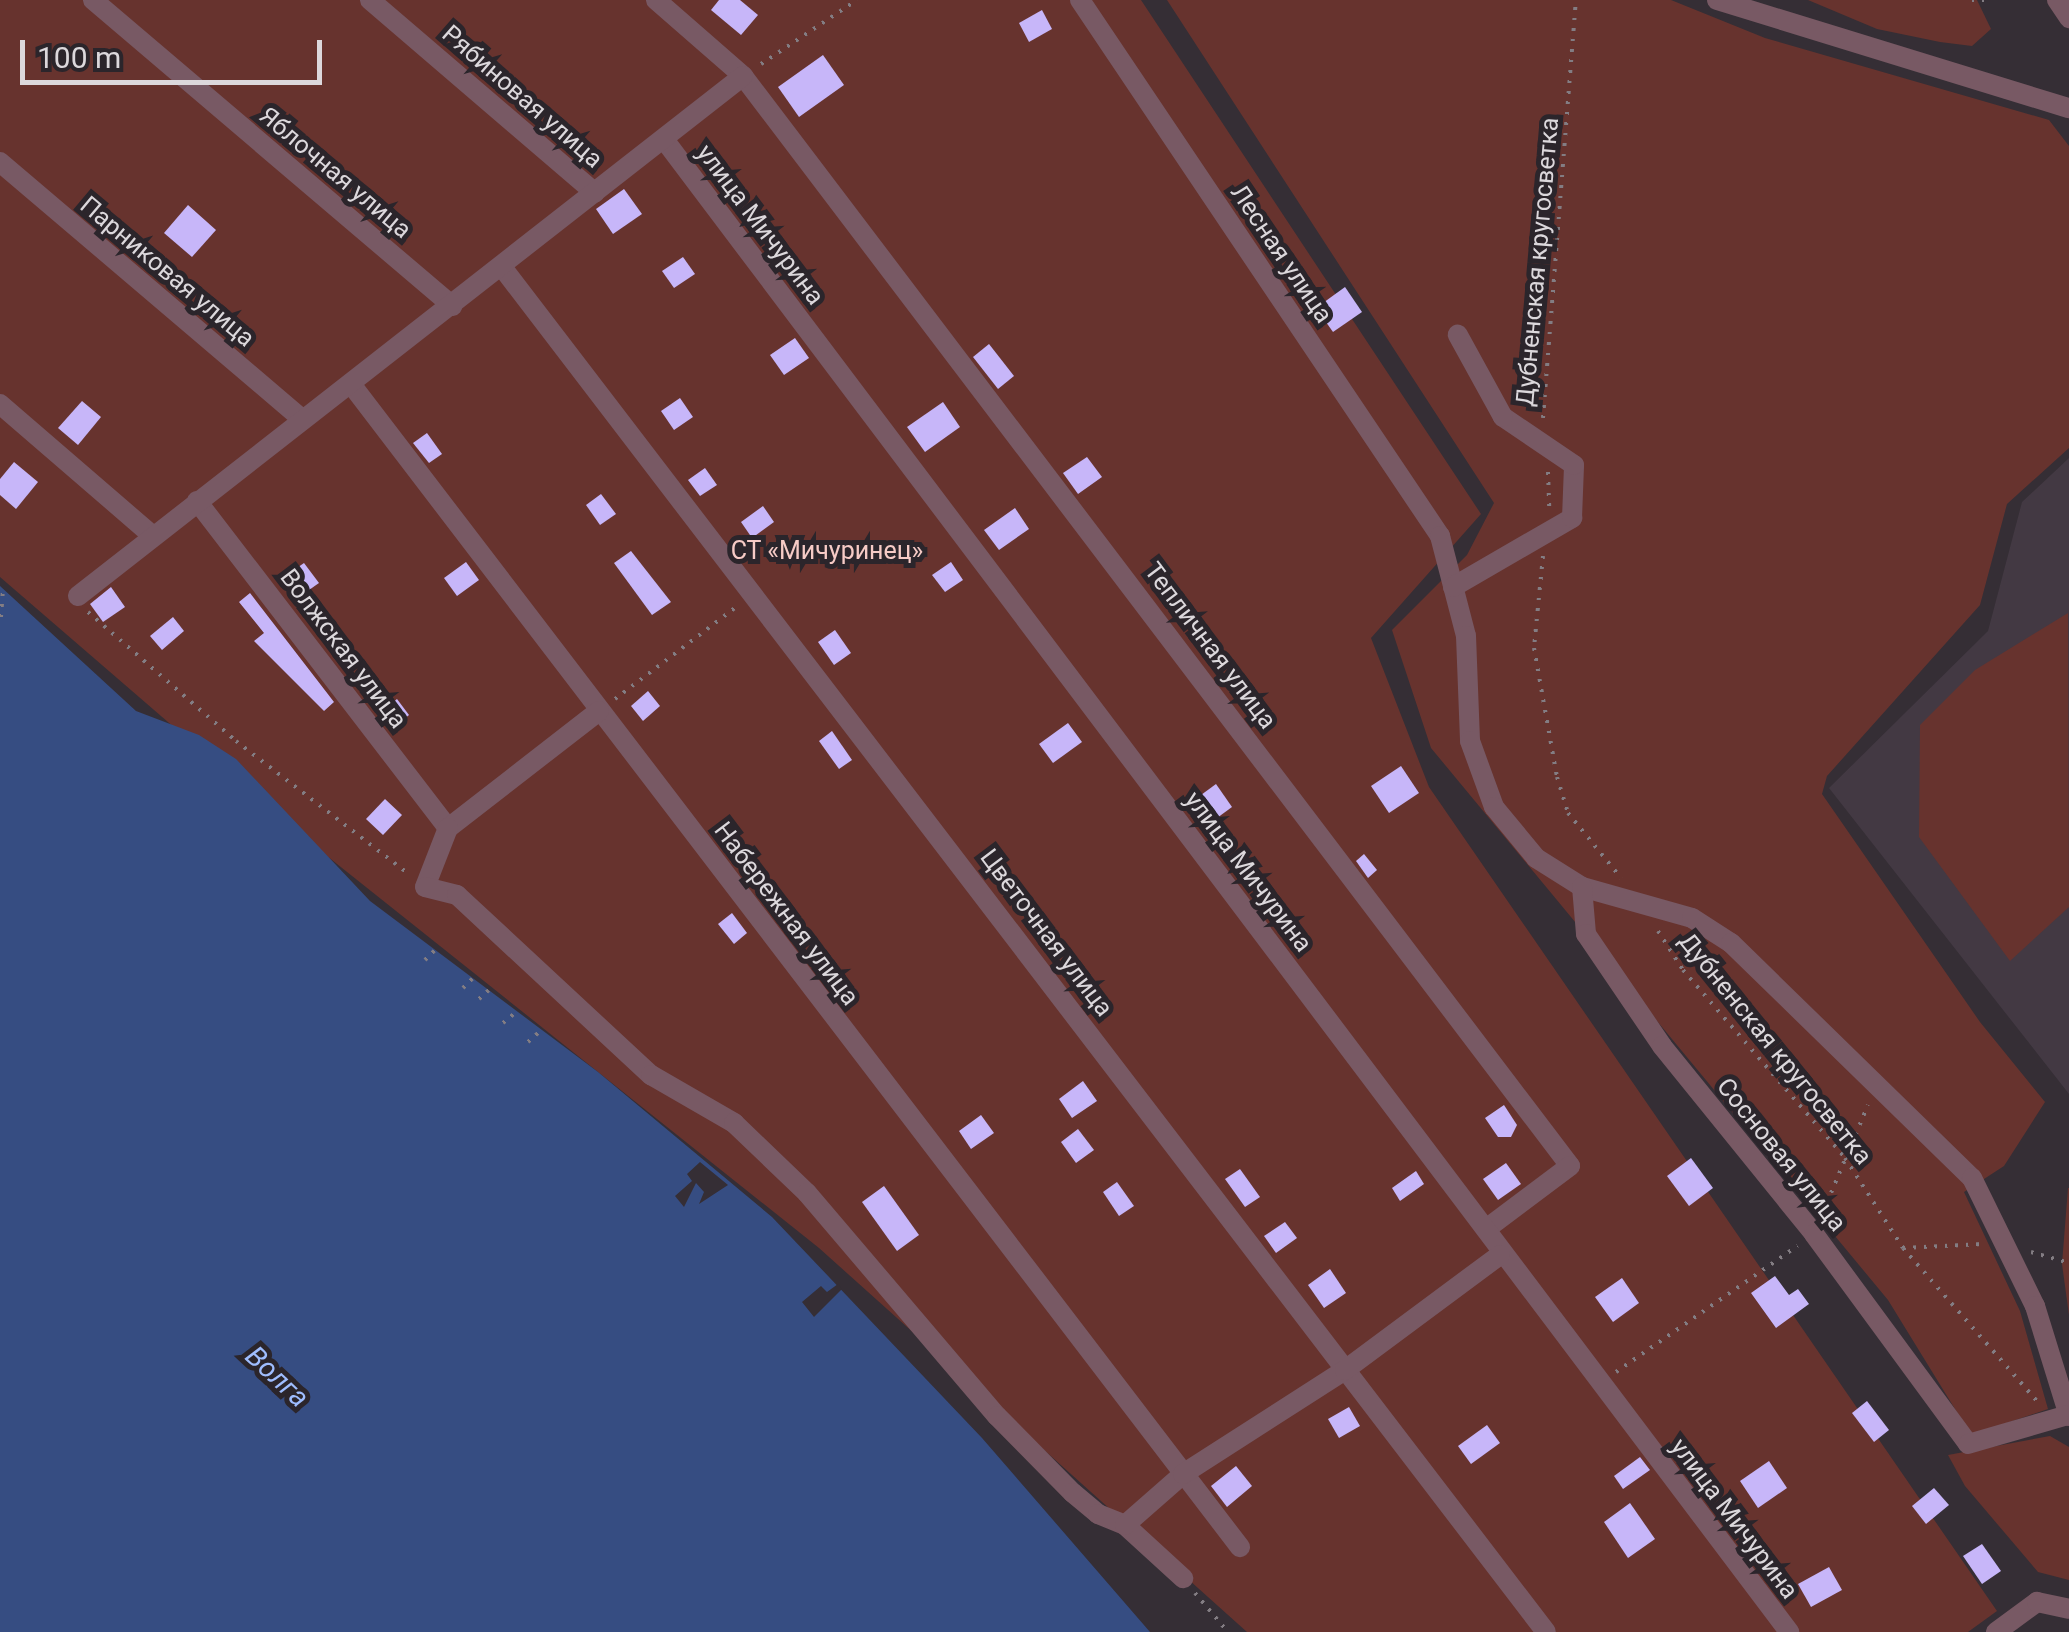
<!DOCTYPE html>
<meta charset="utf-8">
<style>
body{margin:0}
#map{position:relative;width:2069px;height:1632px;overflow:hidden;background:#352e35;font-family:Roboto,sans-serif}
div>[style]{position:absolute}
.built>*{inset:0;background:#433943}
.green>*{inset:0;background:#67332e}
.water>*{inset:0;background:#364d82}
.pier>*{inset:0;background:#352e35}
.building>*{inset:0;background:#c7b6f9}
.path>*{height:4px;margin-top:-2px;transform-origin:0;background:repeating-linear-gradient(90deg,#837d83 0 2.5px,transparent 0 10.5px)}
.minor>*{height:20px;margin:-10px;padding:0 10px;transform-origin:10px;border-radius:10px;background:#785964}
span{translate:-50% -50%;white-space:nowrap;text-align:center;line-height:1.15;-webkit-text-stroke:10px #2b252b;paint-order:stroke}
.street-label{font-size:25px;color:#dcd8dc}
.park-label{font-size:25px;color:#f6cbc6}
.water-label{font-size:28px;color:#9fbdfe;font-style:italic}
.scale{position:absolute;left:20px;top:40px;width:302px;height:45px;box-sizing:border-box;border:5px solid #dcd8dc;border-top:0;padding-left:12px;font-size:30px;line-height:35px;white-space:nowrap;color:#dcd8dc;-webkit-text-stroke:8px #2b252b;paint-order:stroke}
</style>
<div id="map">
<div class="built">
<i style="clip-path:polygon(2069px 458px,2069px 1094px,1829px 788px,1988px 631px,2022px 502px)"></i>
</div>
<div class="green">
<i style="clip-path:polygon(0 0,1141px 0,1481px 514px,1371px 638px,1429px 787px,1997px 1611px,1968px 1632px,1247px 1632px,819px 1248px,278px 817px,0 577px)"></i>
<i style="clip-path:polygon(1167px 0,1671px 0,1765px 38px,2049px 120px,2069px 146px,2069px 448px,2007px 504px,1980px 605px,1827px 776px,1822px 794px,1980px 1022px,2045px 1102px,2004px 1166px,1964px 1192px,2020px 1311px,2048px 1409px,1971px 1435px,1888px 1300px,1431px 748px,1392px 630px,1467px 555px,1494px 503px)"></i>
<i style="clip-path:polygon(1808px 0,1977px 0,1991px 29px,1972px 46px,1940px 42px,1877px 29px)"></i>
<i style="clip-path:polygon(2068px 613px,2069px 907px,2010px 961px,1919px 837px,1920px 725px,1975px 670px)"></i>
<i style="clip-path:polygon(2068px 1188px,2069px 1188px,2069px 1315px,2062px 1264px)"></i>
<i style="clip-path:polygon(2050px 1436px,2069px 1447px,2069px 1580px,2038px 1572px,1965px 1486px,1948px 1455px)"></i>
</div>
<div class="water">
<i style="clip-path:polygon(0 586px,136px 711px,199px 735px,236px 759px,370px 901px,598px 1072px,772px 1217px,982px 1438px,1150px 1632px,0 1632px)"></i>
</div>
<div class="pier">
<i style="clip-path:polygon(700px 1162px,728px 1185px,699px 1204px,704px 1192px,696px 1183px,684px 1207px,675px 1196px,692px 1181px,687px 1174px)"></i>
<i style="clip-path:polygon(838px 1284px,842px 1289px,814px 1317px,802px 1302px,821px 1286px,827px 1292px)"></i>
</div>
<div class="building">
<i style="clip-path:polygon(719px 0,740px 0,758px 15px,741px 35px,711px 10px)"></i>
<i style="clip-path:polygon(1042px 10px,1052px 29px,1029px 42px,1019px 23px)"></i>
<i style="clip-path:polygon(823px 55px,844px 85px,799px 117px,778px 87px)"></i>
<i style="clip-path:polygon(624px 189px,642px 214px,613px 234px,596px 209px)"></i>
<i style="clip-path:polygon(188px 205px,216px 230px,192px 257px,164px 233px)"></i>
<i style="clip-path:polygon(683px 257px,695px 274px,674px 288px,662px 271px)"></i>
<i style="clip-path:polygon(1345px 287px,1362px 312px,1333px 332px,1316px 308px)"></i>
<i style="clip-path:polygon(795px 338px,809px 358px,784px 375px,770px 355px)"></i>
<i style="clip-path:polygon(989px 344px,1014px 376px,998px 389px,973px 357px)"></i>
<i style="clip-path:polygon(680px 398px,693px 417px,674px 430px,661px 411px)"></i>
<i style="clip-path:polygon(82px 401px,101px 417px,78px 445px,58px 428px)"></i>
<i style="clip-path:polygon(943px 402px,960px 427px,925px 452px,907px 427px)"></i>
<i style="clip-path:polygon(427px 433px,442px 454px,429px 463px,413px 443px)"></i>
<i style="clip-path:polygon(1087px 457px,1102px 477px,1078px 494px,1063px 473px)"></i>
<i style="clip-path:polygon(14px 462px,38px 482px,16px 509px,0 495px,0 479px)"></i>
<i style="clip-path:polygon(705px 468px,717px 485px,700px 496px,688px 480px)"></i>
<i style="clip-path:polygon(601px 494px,616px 514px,600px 525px,586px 505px)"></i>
<i style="clip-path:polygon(763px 506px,774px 522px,752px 538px,741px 522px)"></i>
<i style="clip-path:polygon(1015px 508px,1029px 529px,999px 550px,984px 530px)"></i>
<i style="clip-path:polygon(631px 551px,671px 602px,652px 615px,614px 563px)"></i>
<i style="clip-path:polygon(466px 562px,479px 580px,457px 596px,444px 578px)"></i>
<i style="clip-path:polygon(951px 562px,963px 580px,945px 592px,932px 575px)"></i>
<i style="clip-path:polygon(304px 563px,319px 583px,299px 597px,284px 577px)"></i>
<i style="clip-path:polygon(111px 587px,125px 607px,103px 622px,90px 604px)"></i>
<i style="clip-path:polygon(250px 593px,334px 702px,324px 711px,254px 641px,264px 633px,239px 602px)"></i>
<i style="clip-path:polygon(173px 617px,184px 631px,162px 650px,150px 636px)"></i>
<i style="clip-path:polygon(835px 630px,851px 653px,834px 665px,818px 642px)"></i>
<i style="clip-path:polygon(648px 691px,660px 706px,643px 721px,631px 706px)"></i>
<i style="clip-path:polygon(397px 699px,409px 715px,393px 728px,381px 712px)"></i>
<i style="clip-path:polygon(1068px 723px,1082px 742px,1053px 763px,1039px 744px)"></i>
<i style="clip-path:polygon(832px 731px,852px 760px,839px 769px,819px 741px)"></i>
<i style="clip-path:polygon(1401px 766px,1419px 793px,1389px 813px,1371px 786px)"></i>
<i style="clip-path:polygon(1216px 784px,1232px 807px,1217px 818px,1201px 795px)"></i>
<i style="clip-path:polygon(385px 799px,402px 815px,383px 835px,366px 819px)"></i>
<i style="clip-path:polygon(1364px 854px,1377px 870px,1368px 878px,1356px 861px)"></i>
<i style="clip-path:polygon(732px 913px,747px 933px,734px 944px,718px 924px)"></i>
<i style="clip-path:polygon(1083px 1081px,1097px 1101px,1072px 1118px,1059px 1099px)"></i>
<i style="clip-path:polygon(1504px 1105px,1517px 1125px,1511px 1137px,1498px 1137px,1485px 1118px)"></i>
<i style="clip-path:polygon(981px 1115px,994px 1133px,971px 1149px,959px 1131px)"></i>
<i style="clip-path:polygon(1078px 1129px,1094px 1150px,1076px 1163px,1061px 1142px)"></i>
<i style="clip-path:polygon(1691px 1158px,1713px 1188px,1689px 1206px,1667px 1176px)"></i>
<i style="clip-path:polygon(1506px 1163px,1521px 1184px,1498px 1200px,1483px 1179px)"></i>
<i style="clip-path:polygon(1240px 1169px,1260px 1197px,1245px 1207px,1225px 1179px)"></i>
<i style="clip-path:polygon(1416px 1171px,1424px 1184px,1400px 1201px,1392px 1188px)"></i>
<i style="clip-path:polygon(1117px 1182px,1134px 1206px,1119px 1216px,1103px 1192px)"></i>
<i style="clip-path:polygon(884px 1186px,919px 1235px,897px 1251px,862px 1202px)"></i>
<i style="clip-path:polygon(1285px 1222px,1297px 1238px,1276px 1253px,1264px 1236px)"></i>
<i style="clip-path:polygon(1330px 1269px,1346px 1293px,1324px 1308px,1308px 1285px)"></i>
<i style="clip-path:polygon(1775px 1276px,1789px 1295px,1798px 1289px,1809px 1304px,1776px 1328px,1751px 1293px)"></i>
<i style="clip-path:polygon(1622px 1278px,1639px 1303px,1613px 1322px,1595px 1297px)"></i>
<i style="clip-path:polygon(1867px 1401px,1889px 1430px,1874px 1442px,1852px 1413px)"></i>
<i style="clip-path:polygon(1349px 1407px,1360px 1426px,1339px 1438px,1328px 1419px)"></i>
<i style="clip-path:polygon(1487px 1425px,1500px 1443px,1471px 1464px,1458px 1446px)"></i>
<i style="clip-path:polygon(1640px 1457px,1650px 1470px,1623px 1489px,1614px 1476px)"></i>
<i style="clip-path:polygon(1769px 1461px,1787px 1488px,1758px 1508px,1740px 1481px)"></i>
<i style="clip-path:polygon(1236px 1466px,1252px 1486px,1227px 1507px,1211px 1486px)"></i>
<i style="clip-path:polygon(1934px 1488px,1949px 1505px,1926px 1524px,1912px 1506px)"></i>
<i style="clip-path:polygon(1630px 1503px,1655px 1539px,1628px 1558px,1604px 1522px)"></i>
<i style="clip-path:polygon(1982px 1544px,2001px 1571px,1982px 1584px,1963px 1556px)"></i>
<i style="clip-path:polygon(1829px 1567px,1842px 1590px,1811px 1607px,1798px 1584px)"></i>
</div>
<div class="path">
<i style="left:1972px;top:0;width:12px"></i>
<i style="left:761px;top:64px;width:115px;rotate:-33.7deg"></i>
<i style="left:1543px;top:418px;width:419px;rotate:-85.5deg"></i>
<i style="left:1548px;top:472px;width:35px;rotate:88deg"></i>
<i style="left:1543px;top:556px;width:92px;rotate:95.6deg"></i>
<i style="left:1534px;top:648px;width:131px;rotate:79.9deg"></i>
<i style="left:1557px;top:777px;width:38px;rotate:73deg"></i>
<i style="left:1568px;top:813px;width:84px;rotate:50.8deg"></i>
<i style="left:88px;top:612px;width:196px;rotate:41.1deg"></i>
<i style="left:236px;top:741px;width:218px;rotate:37.6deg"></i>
<i style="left:1px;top:617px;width:28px;rotate:-86deg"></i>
<i style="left:615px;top:699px;width:156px;rotate:-37.2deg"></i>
<i style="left:1658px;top:931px;width:46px;rotate:57.3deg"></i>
<i style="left:1683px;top:970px;width:248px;rotate:49.2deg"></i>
<i style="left:1845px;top:1158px;width:107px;rotate:57.2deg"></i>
<i style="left:1903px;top:1248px;width:203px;rotate:48.8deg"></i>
<i style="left:425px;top:960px;width:14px;rotate:-45deg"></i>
<i style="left:463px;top:988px;width:14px;rotate:-45deg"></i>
<i style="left:479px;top:999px;width:13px;rotate:-42deg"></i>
<i style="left:503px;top:1023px;width:16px;rotate:-40deg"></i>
<i style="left:528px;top:1042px;width:15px;rotate:-42deg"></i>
<i style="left:1823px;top:1212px;width:116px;rotate:-67.2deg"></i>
<i style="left:1903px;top:1248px;width:80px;rotate:-2.9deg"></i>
<i style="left:2031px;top:1252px;width:40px;rotate:16deg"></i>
<i style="left:1616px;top:1372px;width:221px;rotate:-34.8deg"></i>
<i style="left:1195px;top:1593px;width:51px;rotate:49.8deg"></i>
</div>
<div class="minor">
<i style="left:93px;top:0;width:472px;rotate:40.4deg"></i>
<i style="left:370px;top:0;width:296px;rotate:40.6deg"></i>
<i style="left:656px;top:0;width:116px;rotate:41.1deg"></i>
<i style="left:743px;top:76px;width:1368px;rotate:52.81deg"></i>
<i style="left:1570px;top:1166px;width:105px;rotate:143.1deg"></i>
<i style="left:1080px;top:0;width:646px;rotate:56.11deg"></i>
<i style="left:1440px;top:536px;width:103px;rotate:75.4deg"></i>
<i style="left:1466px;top:636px;width:105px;rotate:87.8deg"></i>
<i style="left:1470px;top:741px;width:70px;rotate:70deg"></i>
<i style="left:1494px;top:807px;width:66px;rotate:50.5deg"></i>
<i style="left:1536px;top:858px;width:54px;rotate:32.2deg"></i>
<i style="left:1582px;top:887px;width:114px;rotate:15.7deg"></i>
<i style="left:1692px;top:918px;width:46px;rotate:32.7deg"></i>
<i style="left:1731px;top:943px;width:337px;rotate:44.3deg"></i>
<i style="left:1972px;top:1178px;width:143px;rotate:63.8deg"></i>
<i style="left:2035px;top:1306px;width:115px;rotate:72.8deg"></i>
<i style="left:1717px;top:0;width:368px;rotate:17.1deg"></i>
<i style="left:2057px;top:0;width:22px;rotate:56deg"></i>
<i style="left:666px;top:142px;width:1866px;rotate:52.99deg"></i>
<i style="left:0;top:162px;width:397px;rotate:40.4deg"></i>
<i style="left:502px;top:267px;width:1718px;rotate:52.59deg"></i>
<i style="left:351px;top:384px;width:1464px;rotate:52.61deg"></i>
<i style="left:0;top:404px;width:201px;rotate:40.8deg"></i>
<i style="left:197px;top:501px;width:412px;rotate:52.5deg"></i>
<i style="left:1453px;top:587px;width:138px;rotate:-30.1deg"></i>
<i style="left:1572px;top:518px;width:53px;rotate:-87.8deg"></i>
<i style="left:1574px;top:465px;width:86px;rotate:-145.9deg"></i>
<i style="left:1503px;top:417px;width:94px;rotate:-118.8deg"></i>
<i style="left:78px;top:596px;width:844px;rotate:-38.02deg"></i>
<i style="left:599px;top:711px;width:191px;rotate:142.2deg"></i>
<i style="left:448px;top:828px;width:63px;rotate:111.3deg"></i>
<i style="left:425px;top:887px;width:33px;rotate:14deg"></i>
<i style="left:457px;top:895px;width:265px;rotate:42.9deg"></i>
<i style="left:651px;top:1075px;width:96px;rotate:30deg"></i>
<i style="left:734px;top:1123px;width:101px;rotate:43.8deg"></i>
<i style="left:807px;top:1193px;width:293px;rotate:49.6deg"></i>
<i style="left:997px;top:1416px;width:108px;rotate:45.4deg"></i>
<i style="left:1073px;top:1493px;width:33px;rotate:40deg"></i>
<i style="left:1098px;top:1514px;width:29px;rotate:22deg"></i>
<i style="left:1125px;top:1525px;width:79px;rotate:42.4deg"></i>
<i style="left:1582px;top:887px;width:47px;rotate:85.1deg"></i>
<i style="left:1586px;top:934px;width:135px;rotate:55.8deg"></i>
<i style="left:1662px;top:1046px;width:242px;rotate:51deg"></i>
<i style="left:1814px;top:1234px;width:260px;rotate:53.7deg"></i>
<i style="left:1968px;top:1444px;width:104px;rotate:-16.2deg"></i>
<i style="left:1125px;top:1525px;width:77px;rotate:-41.3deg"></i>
<i style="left:1183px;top:1474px;width:193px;rotate:-32.7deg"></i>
<i style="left:1345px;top:1370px;width:193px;rotate:-36.6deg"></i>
<i style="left:1996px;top:1632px;width:51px;rotate:-36.2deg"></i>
<i style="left:2037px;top:1602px;width:33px;rotate:12deg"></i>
</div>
<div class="street-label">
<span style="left:522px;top:97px;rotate:41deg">Рябиновая улица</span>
<span style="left:335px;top:173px;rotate:40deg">Яблочная улица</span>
<span style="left:760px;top:225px;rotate:53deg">улица Мичурина</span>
<span style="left:1281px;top:254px;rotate:56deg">Лесная улица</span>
<span style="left:1538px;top:262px;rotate:-85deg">Дубненская кругосветка</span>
<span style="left:167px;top:272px;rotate:40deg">Парниковая улица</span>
<span style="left:1210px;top:646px;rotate:53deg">Тепличная улица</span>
<span style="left:343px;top:649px;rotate:53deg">Волжская улица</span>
<span style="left:1248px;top:872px;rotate:53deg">улица Мичурина</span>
<span style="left:786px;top:914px;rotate:53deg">Набережная улица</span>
<span style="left:1046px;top:933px;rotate:53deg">Цветочная улица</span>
<span style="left:1775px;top:1049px;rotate:51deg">Дубненская кругосветка</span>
<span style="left:1781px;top:1155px;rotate:51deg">Сосновая улица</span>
<span style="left:1734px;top:1519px;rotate:53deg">улица Мичурина</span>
</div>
<div class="park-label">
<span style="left:827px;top:551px">СТ «Мичуринец»</span>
</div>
<div class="water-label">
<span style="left:277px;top:1377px;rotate:43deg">Волга</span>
</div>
<div class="scale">100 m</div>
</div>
